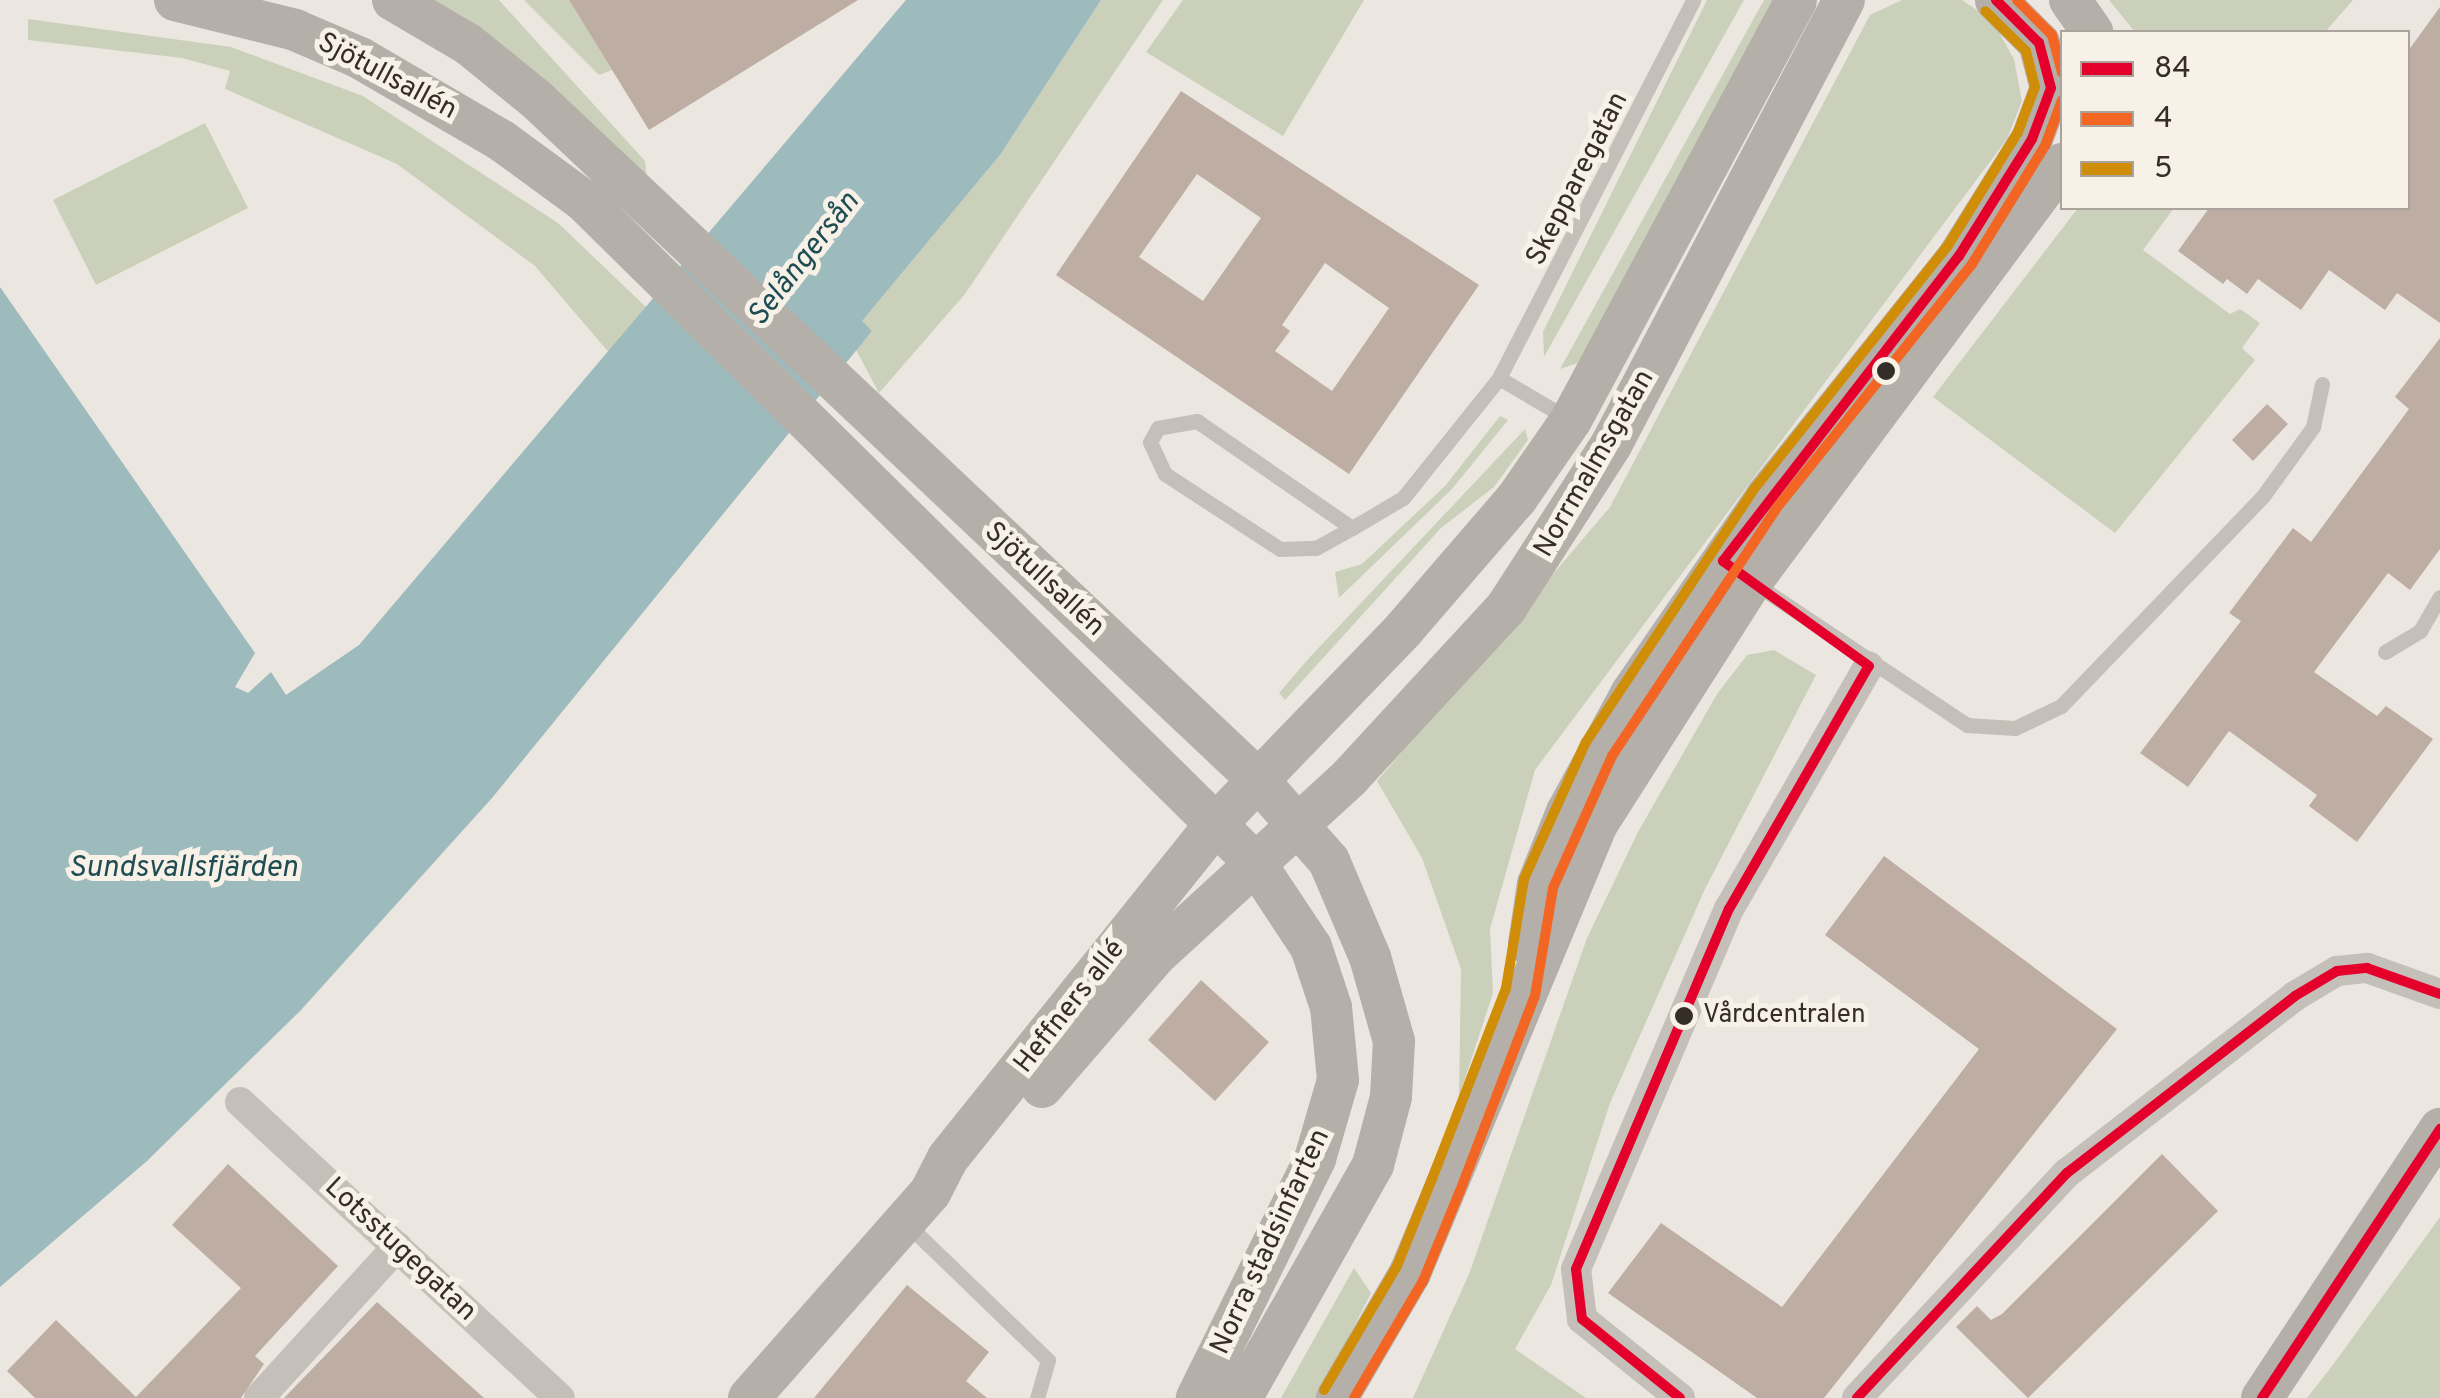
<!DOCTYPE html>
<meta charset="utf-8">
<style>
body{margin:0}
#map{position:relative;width:2440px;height:1398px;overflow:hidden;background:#ebe7e0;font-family:Overpass,sans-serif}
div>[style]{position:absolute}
.green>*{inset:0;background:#cbd0bb}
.water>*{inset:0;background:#9dbabc}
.building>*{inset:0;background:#beada2}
.lane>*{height:15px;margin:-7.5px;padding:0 7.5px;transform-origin:7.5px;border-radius:7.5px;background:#c5bfb9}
.street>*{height:30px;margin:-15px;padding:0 15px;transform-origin:15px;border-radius:15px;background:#c5bfb9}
.secondary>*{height:42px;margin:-21px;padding:0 21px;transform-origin:21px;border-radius:21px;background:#b5afaa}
.bus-1>*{height:10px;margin:-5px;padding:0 5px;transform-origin:5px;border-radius:5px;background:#e4002b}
.bus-2>*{height:10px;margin:-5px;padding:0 5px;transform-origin:5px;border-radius:5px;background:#f26522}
.bus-3>*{height:10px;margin:-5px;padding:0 5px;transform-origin:5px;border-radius:5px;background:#d08e08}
.dots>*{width:28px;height:28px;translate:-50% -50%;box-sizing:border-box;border:5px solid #f8f1e7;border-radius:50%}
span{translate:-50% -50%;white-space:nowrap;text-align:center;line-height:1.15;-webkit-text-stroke:10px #f8f1e7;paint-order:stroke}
.bus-label{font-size:26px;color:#352d28}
.left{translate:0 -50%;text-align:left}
.street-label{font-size:28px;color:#352d28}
.water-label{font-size:30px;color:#204d54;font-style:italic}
.legend{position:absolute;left:2060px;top:30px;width:350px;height:180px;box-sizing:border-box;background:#f8f1e7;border:2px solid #aaa39b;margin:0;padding:12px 18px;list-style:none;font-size:30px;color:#352d28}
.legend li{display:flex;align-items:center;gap:20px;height:50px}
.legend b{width:50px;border:2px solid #aaa39b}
</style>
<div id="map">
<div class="green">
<i style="clip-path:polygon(426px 0,499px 0,645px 161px,647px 179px)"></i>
<i style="clip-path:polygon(524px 0,569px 0,612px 70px,599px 75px)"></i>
<i style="clip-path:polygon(1101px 0,1163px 0,965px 294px,879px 393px,856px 350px,872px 331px,861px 322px,1000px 155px)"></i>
<i style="clip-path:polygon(1183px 0,1364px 0,1283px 136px,1146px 52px)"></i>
<i style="clip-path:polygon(1707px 0,1744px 0,1544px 357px,1543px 332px)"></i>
<i style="clip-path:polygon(1764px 0,1780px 0,1578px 363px,1560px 369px)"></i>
<i style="clip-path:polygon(1902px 0,1962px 0,1992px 20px,2014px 59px,2022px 101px,2007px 139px,1535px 770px,1490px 929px,1493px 993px,1459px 1097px,1461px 969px,1422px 858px,1377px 781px,1610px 507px,1870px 15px)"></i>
<i style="clip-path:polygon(2109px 0,2353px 0,2325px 32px,2135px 32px)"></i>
<i style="clip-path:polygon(28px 19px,231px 47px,363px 96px,558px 223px,646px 307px,611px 355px,535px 266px,397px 164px,225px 89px,230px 71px,182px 58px,28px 40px)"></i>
<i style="clip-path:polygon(205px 123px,248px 208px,96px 285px,53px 200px)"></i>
<i style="clip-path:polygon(2078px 208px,2174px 208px,2143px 250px,2230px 314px,2240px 309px,2260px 323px,2242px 348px,2255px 360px,2115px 533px,1933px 397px)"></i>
<i style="clip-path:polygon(1500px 416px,1508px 420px,1452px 489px,1339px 598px,1335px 572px,1362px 564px,1445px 486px)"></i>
<i style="clip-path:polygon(1525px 429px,1528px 440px,1494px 487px,1441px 528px,1285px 700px,1279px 693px,1310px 657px)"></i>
<i style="clip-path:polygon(1774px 650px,1816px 675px,1705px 889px,1610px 1103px,1551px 1285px,1515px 1349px,1586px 1398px,1413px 1398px,1469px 1274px,1587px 938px,1638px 832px,1717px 694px,1747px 655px)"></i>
<i style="clip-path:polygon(2440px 1217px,2440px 1398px,2307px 1398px,2335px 1362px)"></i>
<i style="clip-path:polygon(1354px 1268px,1371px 1293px,1318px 1398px,1281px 1398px)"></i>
</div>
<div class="water">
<i style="clip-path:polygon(906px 0,1101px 0,1000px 155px,862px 321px,872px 331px,492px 798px,301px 1010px,147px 1161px,0 1287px,0 287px,255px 653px,235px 687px,248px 693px,271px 672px,286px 695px,359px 645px)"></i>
</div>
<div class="building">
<i style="clip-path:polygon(569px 0,858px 0,649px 130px)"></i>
<i style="clip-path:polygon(2440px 7px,2440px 323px,2397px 293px,2385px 310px,2329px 270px,2301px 310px,2258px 279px,2247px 294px,2227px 279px,2223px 284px,2178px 251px,2209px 208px,2408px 208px,2408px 51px)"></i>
<i style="clip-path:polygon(evenodd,1181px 91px,1479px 285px,1349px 474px,1056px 275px,1181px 91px,1197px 174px,1261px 218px,1203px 301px,1139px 257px,1197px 174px,1181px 91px,1325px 263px,1389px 308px,1332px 391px,1275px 351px,1290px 331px,1282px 325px,1325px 263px)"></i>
<i style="clip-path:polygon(2440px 338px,2440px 549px,2410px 590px,2388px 573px,2314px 672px,2377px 716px,2386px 706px,2433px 739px,2357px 842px,2309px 806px,2317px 795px,2229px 731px,2188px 787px,2140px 753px,2241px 621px,2229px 613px,2293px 528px,2311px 542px,2409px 409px,2395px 397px)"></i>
<i style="clip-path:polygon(2267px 404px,2288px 424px,2253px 461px,2232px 440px)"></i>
<i style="clip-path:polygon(1884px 856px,2117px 1029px,1824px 1398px,1757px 1398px,1608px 1293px,1661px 1223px,1782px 1307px,1979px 1049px,1825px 935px)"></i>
<i style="clip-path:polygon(1201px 980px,1269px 1042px,1215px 1101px,1148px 1040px)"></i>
<i style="clip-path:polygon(2162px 1154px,2218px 1211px,2028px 1398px,1956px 1327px,1977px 1306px,1991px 1320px,2002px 1314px)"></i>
<i style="clip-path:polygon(228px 1164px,338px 1266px,255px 1356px,264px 1364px,241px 1398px,35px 1398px,7px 1371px,56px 1320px,136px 1397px,241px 1288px,172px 1225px)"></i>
<i style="clip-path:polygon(907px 1285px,989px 1352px,966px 1381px,987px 1398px,814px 1398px)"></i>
<i style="clip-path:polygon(377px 1302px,484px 1398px,284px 1398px)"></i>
</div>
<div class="lane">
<i style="left:1499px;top:378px;width:425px;rotate:-62.8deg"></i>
<i style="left:1352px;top:528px;width:188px;rotate:-145.4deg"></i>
<i style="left:1197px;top:421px;width:40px;rotate:170deg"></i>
<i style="left:1158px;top:428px;width:16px;rotate:120deg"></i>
<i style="left:1150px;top:442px;width:35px;rotate:65deg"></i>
<i style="left:1165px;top:474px;width:137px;rotate:33.1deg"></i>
<i style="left:1280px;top:549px;width:36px;rotate:-2deg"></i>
<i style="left:1316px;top:548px;width:41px;rotate:-29.1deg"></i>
<i style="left:1352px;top:528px;width:59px;rotate:-30.5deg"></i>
<i style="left:1403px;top:498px;width:154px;rotate:-51.3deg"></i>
<i style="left:1499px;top:378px;width:79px;rotate:30.5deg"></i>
<i style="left:1754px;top:583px;width:256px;rotate:33.7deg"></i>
<i style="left:1967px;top:725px;width:48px;rotate:3.6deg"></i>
<i style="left:2015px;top:728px;width:51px;rotate:-25.6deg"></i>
<i style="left:2061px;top:706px;width:291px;rotate:-46.1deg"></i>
<i style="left:2263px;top:496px;width:85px;rotate:-54.1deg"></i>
<i style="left:2313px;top:427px;width:44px;rotate:-78.2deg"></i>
<i style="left:2385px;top:652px;width:41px;rotate:-31deg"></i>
<i style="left:2420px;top:631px;width:39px;rotate:-60deg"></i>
<i style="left:907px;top:1224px;width:196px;rotate:44deg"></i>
<i style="left:1048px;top:1360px;width:40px;rotate:106deg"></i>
</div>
<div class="street">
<i style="left:240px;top:1102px;width:436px;rotate:42.8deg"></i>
<i style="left:259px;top:1398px;width:205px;rotate:-47.6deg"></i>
<i style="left:1680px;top:1398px;width:126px;rotate:-141.1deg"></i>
<i style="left:1582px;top:1319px;width:50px;rotate:-96.8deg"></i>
<i style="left:1576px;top:1269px;width:391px;rotate:-67deg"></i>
<i style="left:1729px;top:909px;width:280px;rotate:-60.1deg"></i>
<i style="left:1857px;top:1398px;width:308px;rotate:-47deg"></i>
<i style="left:2067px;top:1173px;width:289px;rotate:-37.8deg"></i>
<i style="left:2295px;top:996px;width:49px;rotate:-30.8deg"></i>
<i style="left:2337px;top:971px;width:30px;rotate:-6deg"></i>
<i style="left:2367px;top:968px;width:77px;rotate:19.6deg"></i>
</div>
<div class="secondary">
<i style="left:175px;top:0;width:124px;rotate:14deg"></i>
<i style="left:295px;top:30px;width:71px;rotate:23.3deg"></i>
<i style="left:360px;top:58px;width:164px;rotate:30.3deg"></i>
<i style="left:502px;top:141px;width:100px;rotate:36.1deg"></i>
<i style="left:583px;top:200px;width:945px;rotate:44.61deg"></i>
<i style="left:1256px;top:864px;width:100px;rotate:56.5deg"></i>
<i style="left:1311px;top:947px;width:63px;rotate:71.6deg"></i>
<i style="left:1331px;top:1007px;width:73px;rotate:84.5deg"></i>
<i style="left:1338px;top:1080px;width:82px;rotate:106.2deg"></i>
<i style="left:1315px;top:1159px;width:267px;rotate:116.3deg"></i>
<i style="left:393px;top:0;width:87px;rotate:30.4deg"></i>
<i style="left:468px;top:44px;width:87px;rotate:39deg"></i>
<i style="left:536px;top:99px;width:991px;rotate:43.32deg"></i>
<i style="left:1257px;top:779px;width:109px;rotate:48.7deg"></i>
<i style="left:1329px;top:861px;width:104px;rotate:66.9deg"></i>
<i style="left:1370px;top:957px;width:87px;rotate:74.1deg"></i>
<i style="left:1394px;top:1041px;width:56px;rotate:93.1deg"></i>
<i style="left:1391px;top:1097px;width:70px;rotate:104.8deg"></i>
<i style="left:1373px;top:1165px;width:268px;rotate:119.5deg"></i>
<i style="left:2070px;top:0;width:39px;rotate:55deg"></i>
<i style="left:1529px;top:944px;width:61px;rotate:-81.5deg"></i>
<i style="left:1538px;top:884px;width:78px;rotate:-68.1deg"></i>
<i style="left:1567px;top:812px;width:134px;rotate:-61.5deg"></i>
<i style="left:1631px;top:694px;width:240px;rotate:-55.5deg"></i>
<i style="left:1767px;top:496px;width:307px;rotate:-51.3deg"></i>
<i style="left:1959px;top:256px;width:138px;rotate:-58deg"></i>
<i style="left:2032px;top:139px;width:54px;rotate:-69.6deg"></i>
<i style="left:2051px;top:88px;width:47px;rotate:-104.9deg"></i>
<i style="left:2039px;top:43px;width:61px;rotate:-135deg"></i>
<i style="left:1042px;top:1087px;width:174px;rotate:-49.2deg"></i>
<i style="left:1156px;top:955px;width:262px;rotate:-42.5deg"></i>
<i style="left:1349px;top:778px;width:231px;rotate:-47.3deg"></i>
<i style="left:1506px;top:608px;width:194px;rotate:-57.2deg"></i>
<i style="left:1611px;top:445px;width:502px;rotate:-62.36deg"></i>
<i style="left:749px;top:1398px;width:273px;rotate:-48.6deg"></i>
<i style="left:930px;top:1193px;width:39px;rotate:-63deg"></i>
<i style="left:948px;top:1158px;width:427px;rotate:-51.3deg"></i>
<i style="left:1215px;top:825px;width:272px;rotate:-46deg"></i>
<i style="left:1404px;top:629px;width:173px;rotate:-49.2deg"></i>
<i style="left:1517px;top:498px;width:95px;rotate:-55.3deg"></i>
<i style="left:1571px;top:420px;width:476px;rotate:-61.8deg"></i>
<i style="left:1337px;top:1398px;width:145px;rotate:-59.7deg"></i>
<i style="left:1410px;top:1273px;width:486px;rotate:-67.4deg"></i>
<i style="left:1597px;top:824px;width:288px;rotate:-57.5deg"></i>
<i style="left:1752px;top:581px;width:520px;rotate:-53.37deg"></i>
<i style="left:2262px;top:1398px;width:323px;rotate:-56.5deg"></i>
</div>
<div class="bus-1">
<i style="left:1680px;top:1398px;width:126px;rotate:-141.1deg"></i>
<i style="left:1582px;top:1319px;width:50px;rotate:-96.8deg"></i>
<i style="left:1576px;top:1269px;width:391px;rotate:-67deg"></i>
<i style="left:1729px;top:909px;width:280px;rotate:-60.1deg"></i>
<i style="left:1869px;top:666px;width:180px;rotate:-144.3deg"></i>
<i style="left:1723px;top:561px;width:386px;rotate:-52.3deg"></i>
<i style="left:1959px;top:256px;width:138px;rotate:-58deg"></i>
<i style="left:2032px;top:139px;width:54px;rotate:-69.6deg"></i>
<i style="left:2051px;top:88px;width:47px;rotate:-104.9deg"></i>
<i style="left:2039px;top:43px;width:61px;rotate:-135deg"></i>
<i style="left:1857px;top:1398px;width:308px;rotate:-47deg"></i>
<i style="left:2067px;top:1173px;width:289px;rotate:-37.8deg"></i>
<i style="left:2295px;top:996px;width:49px;rotate:-30.8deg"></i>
<i style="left:2337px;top:971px;width:30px;rotate:-6deg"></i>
<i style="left:2367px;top:968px;width:77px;rotate:19.6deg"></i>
<i style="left:2262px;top:1398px;width:323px;rotate:-56.5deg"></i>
</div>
<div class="bus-2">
<i style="left:2017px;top:0;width:49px;rotate:45deg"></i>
<i style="left:2052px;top:35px;width:39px;rotate:75deg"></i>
<i style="left:1354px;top:1398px;width:136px;rotate:-59.5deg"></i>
<i style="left:1423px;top:1281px;width:97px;rotate:-67.7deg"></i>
<i style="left:1460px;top:1191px;width:209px;rotate:-69deg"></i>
<i style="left:1535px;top:996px;width:109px;rotate:-80.5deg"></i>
<i style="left:1553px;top:888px;width:145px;rotate:-65.9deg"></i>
<i style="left:1612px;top:756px;width:301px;rotate:-56.4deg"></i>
<i style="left:1779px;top:505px;width:309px;rotate:-51.3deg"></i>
<i style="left:1972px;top:264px;width:139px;rotate:-58.3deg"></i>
<i style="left:2045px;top:146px;width:49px;rotate:-69.7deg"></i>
</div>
<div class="bus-3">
<i style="left:1324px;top:1390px;width:144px;rotate:-59.5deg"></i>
<i style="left:1397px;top:1266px;width:94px;rotate:-68.1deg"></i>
<i style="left:1432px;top:1179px;width:205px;rotate:-68.8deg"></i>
<i style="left:1506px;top:988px;width:110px;rotate:-80.6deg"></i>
<i style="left:1524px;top:879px;width:150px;rotate:-65.7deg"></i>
<i style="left:1586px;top:742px;width:305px;rotate:-56.4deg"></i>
<i style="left:1755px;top:488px;width:308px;rotate:-51.5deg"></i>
<i style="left:1947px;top:247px;width:135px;rotate:-58.3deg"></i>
<i style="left:2018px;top:132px;width:48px;rotate:-69.3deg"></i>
<i style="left:2035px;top:87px;width:37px;rotate:-104deg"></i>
<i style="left:2026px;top:51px;width:57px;rotate:-135.7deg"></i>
</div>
<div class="dots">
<i style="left:1886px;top:371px;background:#352d28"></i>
<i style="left:1684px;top:1016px;background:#352d28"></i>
</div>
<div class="bus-label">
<span class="left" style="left:1703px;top:1016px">Vårdcentralen</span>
</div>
<div class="street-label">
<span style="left:387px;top:77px;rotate:28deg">Sjötullsallén</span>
<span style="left:1578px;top:179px;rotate:-63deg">Skepparegatan</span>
<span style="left:1595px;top:464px;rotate:-60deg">Norrmalmsgatan</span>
<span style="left:1044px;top:580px;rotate:43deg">Sjötullsallén</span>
<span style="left:1070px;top:1007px;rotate:-52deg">Heffners allé</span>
<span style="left:1271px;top:1242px;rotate:-65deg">Norra stadsinfarten</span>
<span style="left:400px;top:1250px;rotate:43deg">Lotsstugegatan</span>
</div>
<div class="water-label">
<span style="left:805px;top:260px;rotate:-52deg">Selångersån</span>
<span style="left:183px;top:869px">Sundsvallsfjärden</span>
</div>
<ul class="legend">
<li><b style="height:12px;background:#e4002b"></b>84</li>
<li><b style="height:12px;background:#f26522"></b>4</li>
<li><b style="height:12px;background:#d08e08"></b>5</li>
</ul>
</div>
